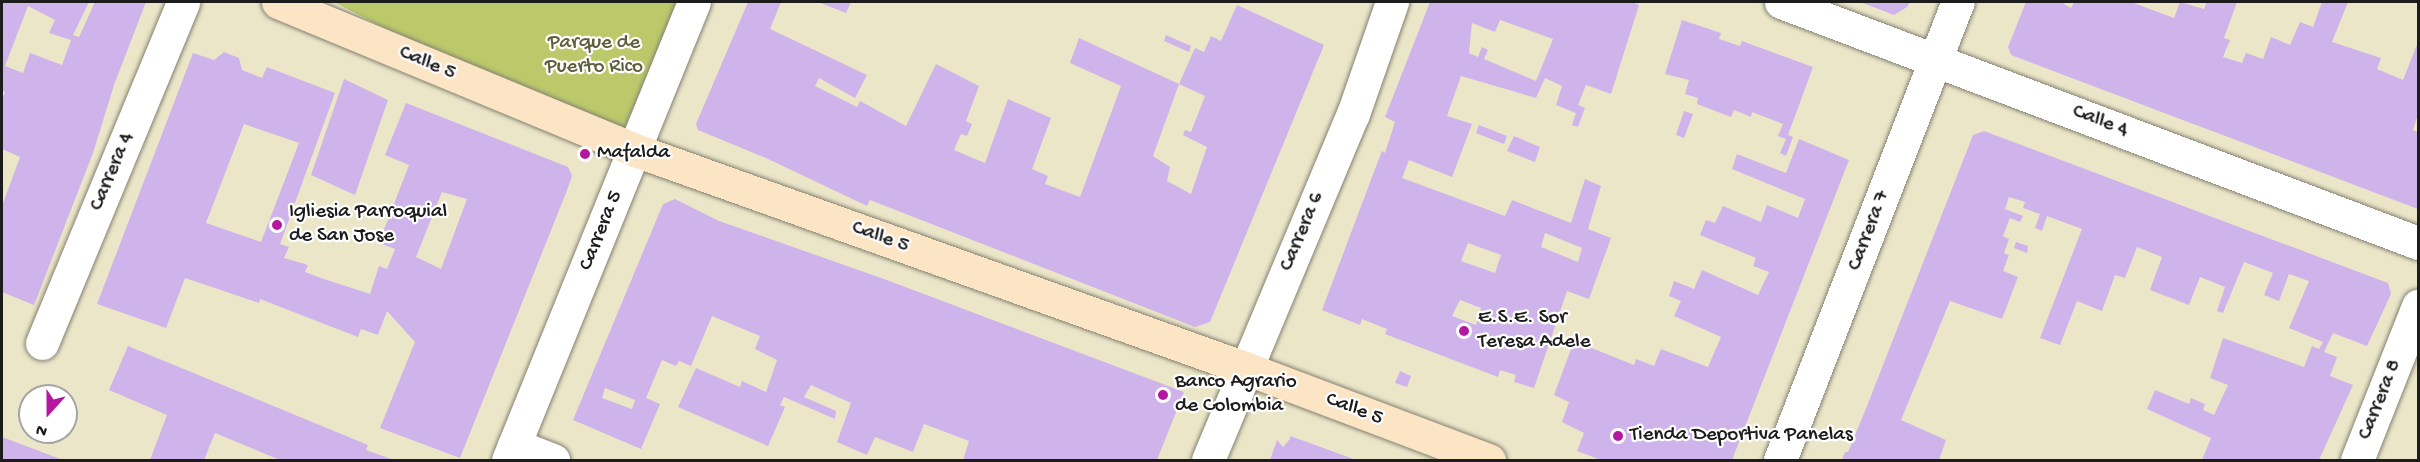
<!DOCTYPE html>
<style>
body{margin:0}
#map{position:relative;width:2420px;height:462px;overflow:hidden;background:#ece6c9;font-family:"Gochi Hand",sans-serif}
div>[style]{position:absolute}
.green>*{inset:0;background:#bbc96b}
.building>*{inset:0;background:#ceb4ea}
.roads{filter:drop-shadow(0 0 2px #848172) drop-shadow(0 0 2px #848172)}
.street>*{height:33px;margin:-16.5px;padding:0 16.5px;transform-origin:16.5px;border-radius:16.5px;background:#fff}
.secondary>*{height:33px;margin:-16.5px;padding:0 16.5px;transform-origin:16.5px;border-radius:16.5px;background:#fce5c4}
.dots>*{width:16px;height:16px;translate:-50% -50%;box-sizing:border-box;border:3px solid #fff;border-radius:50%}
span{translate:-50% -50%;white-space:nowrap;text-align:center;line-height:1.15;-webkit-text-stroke:4.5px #fff;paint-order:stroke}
.park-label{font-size:21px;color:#5c613c}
.street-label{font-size:21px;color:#1c1c1c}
.poi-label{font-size:21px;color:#1c1c1c}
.left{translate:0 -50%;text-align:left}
.frame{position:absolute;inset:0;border:3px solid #1c1c1c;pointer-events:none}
.north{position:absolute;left:18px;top:384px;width:60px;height:60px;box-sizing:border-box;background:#fff;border:2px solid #a4a4a4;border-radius:50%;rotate:201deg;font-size:16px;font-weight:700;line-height:24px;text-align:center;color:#1c1c1c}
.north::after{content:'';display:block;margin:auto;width:21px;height:27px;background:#b5179e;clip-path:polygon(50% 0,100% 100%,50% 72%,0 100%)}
</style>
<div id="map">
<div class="green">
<i style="clip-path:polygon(334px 2px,677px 2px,625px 128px,396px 34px)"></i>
</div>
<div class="building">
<i style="clip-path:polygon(evenodd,2px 2px,89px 2px,73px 35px,79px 37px,95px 2px,146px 2px,114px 85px,93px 153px,34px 305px,2px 292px,2px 206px,20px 157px,2px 149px,2px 100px,5px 92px,2px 90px,2px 2px,28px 6px,55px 20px,49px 33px,71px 40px,62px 65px,30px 53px,23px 73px,5px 66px,28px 6px)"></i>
<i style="clip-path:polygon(748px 2px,781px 2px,770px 29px,867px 75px,855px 98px,819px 78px,815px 86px,857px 107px,860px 101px,906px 126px,936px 64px,979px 86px,966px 121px,972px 124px,967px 136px,961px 134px,954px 150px,985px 163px,1008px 99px,1051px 118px,1032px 169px,1048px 176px,1045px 184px,1080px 197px,1121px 86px,1070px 63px,1079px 38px,1179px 84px,1153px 156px,1170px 167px,1167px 181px,1191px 194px,1207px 147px,1183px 135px,1185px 130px,1191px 132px,1205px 96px,1179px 84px,1195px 48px,1204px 52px,1211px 36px,1221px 41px,1237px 5px,1324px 45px,1210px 322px,1195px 327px,870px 200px,867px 206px,766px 158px,698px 130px,696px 124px)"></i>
<i style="clip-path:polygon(818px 2px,851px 2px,846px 13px)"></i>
<i style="clip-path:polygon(evenodd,1430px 2px,1632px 2px,1639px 5px,1611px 94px,1586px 85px,1578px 105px,1585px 108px,1578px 127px,1572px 125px,1576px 113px,1556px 105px,1562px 86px,1545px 78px,1536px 98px,1461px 76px,1447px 116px,1472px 124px,1452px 177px,1409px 160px,1402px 178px,1505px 216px,1512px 200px,1571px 223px,1585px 179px,1601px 186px,1588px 229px,1611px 238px,1589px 299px,1567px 291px,1534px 388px,1514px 382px,1516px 375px,1500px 370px,1498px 377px,1385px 334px,1387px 329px,1362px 319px,1360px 325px,1322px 310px,1375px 169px,1382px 151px,1385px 153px,1395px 122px,1385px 117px,1430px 2px,1500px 20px,1553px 39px,1536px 81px,1484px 59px,1488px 50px,1482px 47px,1478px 57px,1469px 53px,1472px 23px,1495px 32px,1500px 20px,1430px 2px,1545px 233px,1582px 248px,1578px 262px,1541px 247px,1545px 233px,1430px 2px,1468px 243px,1501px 255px,1495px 273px,1461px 261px,1468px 243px,1430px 2px,1460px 300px,1481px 308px,1476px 325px,1452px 316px,1460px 300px)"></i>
<i style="clip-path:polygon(1860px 2px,1910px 2px,1907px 7px,1894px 15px)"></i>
<i style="clip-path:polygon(2026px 2px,2065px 2px,2064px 4px,2071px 8px,2074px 2px,2131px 2px,2174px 18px,2180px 2px,2204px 9px,2207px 2px,2237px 2px,2224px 38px,2230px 40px,2223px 57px,2242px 63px,2246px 53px,2263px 59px,2271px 37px,2290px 45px,2300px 22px,2313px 27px,2322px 2px,2348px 2px,2332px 42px,2381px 58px,2377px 69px,2403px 80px,2418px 42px,2418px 114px,2413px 130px,2418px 132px,2418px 209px,2011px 55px,2008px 47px)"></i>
<i style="clip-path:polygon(1682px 20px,1721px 33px,1719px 39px,1740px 46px,1742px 41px,1813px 67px,1788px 135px,1793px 137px,1786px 156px,1780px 153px,1786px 139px,1778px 136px,1783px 124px,1752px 112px,1751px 117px,1734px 110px,1731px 117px,1697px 104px,1698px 98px,1685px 94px,1689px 80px,1665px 74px)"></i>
<i style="clip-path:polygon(1166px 35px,1191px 46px,1189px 52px,1164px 41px)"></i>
<i style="clip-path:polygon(evenodd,224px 52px,239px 58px,242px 70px,262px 78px,267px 67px,335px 93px,280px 244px,289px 247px,284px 258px,308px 265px,305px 272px,321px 278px,370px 294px,379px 266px,387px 269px,395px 249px,379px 243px,409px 165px,385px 155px,406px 103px,568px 167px,572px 176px,566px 193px,460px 458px,380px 428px,415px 342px,387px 311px,378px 335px,361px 329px,358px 337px,260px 299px,259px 303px,185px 278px,166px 328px,97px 304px,193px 53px,214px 60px,224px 52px,244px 124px,299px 143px,261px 242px,206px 223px,244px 124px,224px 52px,442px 192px,467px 199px,441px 269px,416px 257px,442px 192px)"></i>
<i style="clip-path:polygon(344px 79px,388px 100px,355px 195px,311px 175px)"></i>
<i style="clip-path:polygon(1684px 111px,1693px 114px,1684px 138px,1676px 135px)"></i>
<i style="clip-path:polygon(1479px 125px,1507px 136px,1504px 144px,1476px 133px)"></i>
<i style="clip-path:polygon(1984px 131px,2388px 283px,2391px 294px,2367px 346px,2333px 333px,2324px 352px,2337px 357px,2330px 376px,2353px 385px,2319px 460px,2202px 460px,2211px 438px,2147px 409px,2155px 390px,2189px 404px,2191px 398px,2205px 404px,2203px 410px,2214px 415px,2228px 385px,2210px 378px,2223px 338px,2304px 367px,2312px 346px,2319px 349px,2323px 342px,2289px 328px,2309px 281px,2289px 274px,2279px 301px,2264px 295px,2273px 273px,2244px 262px,2223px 313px,2217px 311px,2225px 287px,2200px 277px,2189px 305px,2150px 290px,2162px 257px,2137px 247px,2125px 278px,2115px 275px,2102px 311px,2077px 301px,2060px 345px,2040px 338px,2082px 229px,2047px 216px,2042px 231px,2035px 228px,2040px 214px,2023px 208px,2025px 202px,2009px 197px,2005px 209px,2023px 216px,2020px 222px,2010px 218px,2003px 236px,2009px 239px,2004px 253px,2009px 255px,2003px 271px,2018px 277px,2002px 319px,1950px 301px,1901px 420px,1946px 440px,1939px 460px,1842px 460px,1845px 452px,1848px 452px,1867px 406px,1973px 135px)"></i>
<i style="clip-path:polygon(1514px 136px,1540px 147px,1535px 162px,1507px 151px)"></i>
<i style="clip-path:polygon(1799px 139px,1849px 160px,1732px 460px,1601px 460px,1577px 451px,1584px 433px,1562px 422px,1569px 402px,1554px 395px,1574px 341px,1634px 365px,1636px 359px,1654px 366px,1661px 349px,1708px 367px,1721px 337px,1674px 316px,1681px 301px,1669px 296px,1674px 281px,1694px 289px,1702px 270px,1758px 295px,1769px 272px,1753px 266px,1756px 258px,1700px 235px,1706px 220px,1715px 223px,1723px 206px,1761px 222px,1767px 205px,1798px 218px,1805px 199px,1732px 169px,1737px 154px,1786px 173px)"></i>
<i style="clip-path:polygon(evenodd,675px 199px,719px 221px,884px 279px,1184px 392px,1157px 460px,963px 460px,969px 441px,924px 424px,913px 452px,875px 437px,867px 455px,837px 442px,851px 403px,811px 385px,804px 397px,836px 411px,835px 419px,784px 397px,780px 405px,785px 407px,768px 446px,678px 407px,696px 368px,740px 387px,742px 381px,766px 392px,777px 360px,755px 349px,760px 336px,712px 316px,691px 366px,679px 361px,676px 366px,662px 360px,646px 398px,660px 404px,641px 449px,573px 420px,663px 204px,675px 199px,605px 388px,635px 400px,632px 409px,602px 398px,605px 388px)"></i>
<i style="clip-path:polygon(2016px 242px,2028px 246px,2027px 253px,2014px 248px)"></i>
<i style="clip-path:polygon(128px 346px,368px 445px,366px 450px,394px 460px,280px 460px,215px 433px,204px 460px,150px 460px,167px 415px,109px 390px)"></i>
<i style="clip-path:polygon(1400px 371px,1411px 376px,1407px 387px,1395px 383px)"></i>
<i style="clip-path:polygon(1290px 436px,1307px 442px,1356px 460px,1270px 460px,1277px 440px,1283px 447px,1290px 439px)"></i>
<i style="clip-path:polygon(2px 437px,63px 460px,2px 460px)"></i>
</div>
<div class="roads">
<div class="street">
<i style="left:1781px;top:2px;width:681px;rotate:20.72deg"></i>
<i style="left:42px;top:343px;width:369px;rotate:-67.5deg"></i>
<i style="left:514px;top:445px;width:42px;rotate:21deg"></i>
<i style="left:508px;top:460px;width:494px;rotate:-67.9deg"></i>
<i style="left:1208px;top:460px;width:375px;rotate:-67.3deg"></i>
<i style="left:1353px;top:114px;width:119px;rotate:-70.8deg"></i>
<i style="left:1780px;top:460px;width:491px;rotate:-68.8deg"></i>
<i style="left:2357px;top:460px;width:166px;rotate:-68.4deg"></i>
</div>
<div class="secondary">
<i style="left:278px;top:2px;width:386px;rotate:22.5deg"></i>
<i style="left:635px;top:150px;width:648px;rotate:19.67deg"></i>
<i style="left:1245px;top:368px;width:261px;rotate:20.7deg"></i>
</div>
</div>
<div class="dots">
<i style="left:585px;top:154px;background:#b5179e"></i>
<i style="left:277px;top:225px;background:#b5179e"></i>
<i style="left:1464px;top:331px;background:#b5179e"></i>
<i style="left:1163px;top:395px;background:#b5179e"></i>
<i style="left:1618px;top:436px;background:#b5179e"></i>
</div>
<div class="park-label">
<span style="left:594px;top:56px">Parque de<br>Puerto Rico</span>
</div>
<div class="street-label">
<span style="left:427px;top:64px;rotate:23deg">Calle 5</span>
<span style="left:2100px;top:122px;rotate:21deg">Calle 4</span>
<span style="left:113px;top:172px;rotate:-67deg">Carrera 4</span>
<span style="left:602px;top:231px;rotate:-68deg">Carrera 5</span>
<span style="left:1870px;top:231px;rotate:-69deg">Carrera 7</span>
<span style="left:1303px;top:232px;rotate:-67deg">Carrera 6</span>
<span style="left:880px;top:238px;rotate:20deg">Calle 5</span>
<span style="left:2381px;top:400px;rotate:-68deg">Carrera 8</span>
<span style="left:1354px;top:410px;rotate:21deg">Calle 5</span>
</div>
<div class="poi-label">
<span class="left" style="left:597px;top:154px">Mafalda</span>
<span class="left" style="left:289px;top:225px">Igliesia Parroquial<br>de San Jose</span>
<span class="left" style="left:1478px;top:331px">E.S.E. Sor<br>Teresa Adele</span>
<span class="left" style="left:1175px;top:395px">Banco Agrario<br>de Colombia</span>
<span class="left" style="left:1630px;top:436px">Tienda Deportiva Panelas</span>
</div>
<div class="frame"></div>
<div class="north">N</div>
</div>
